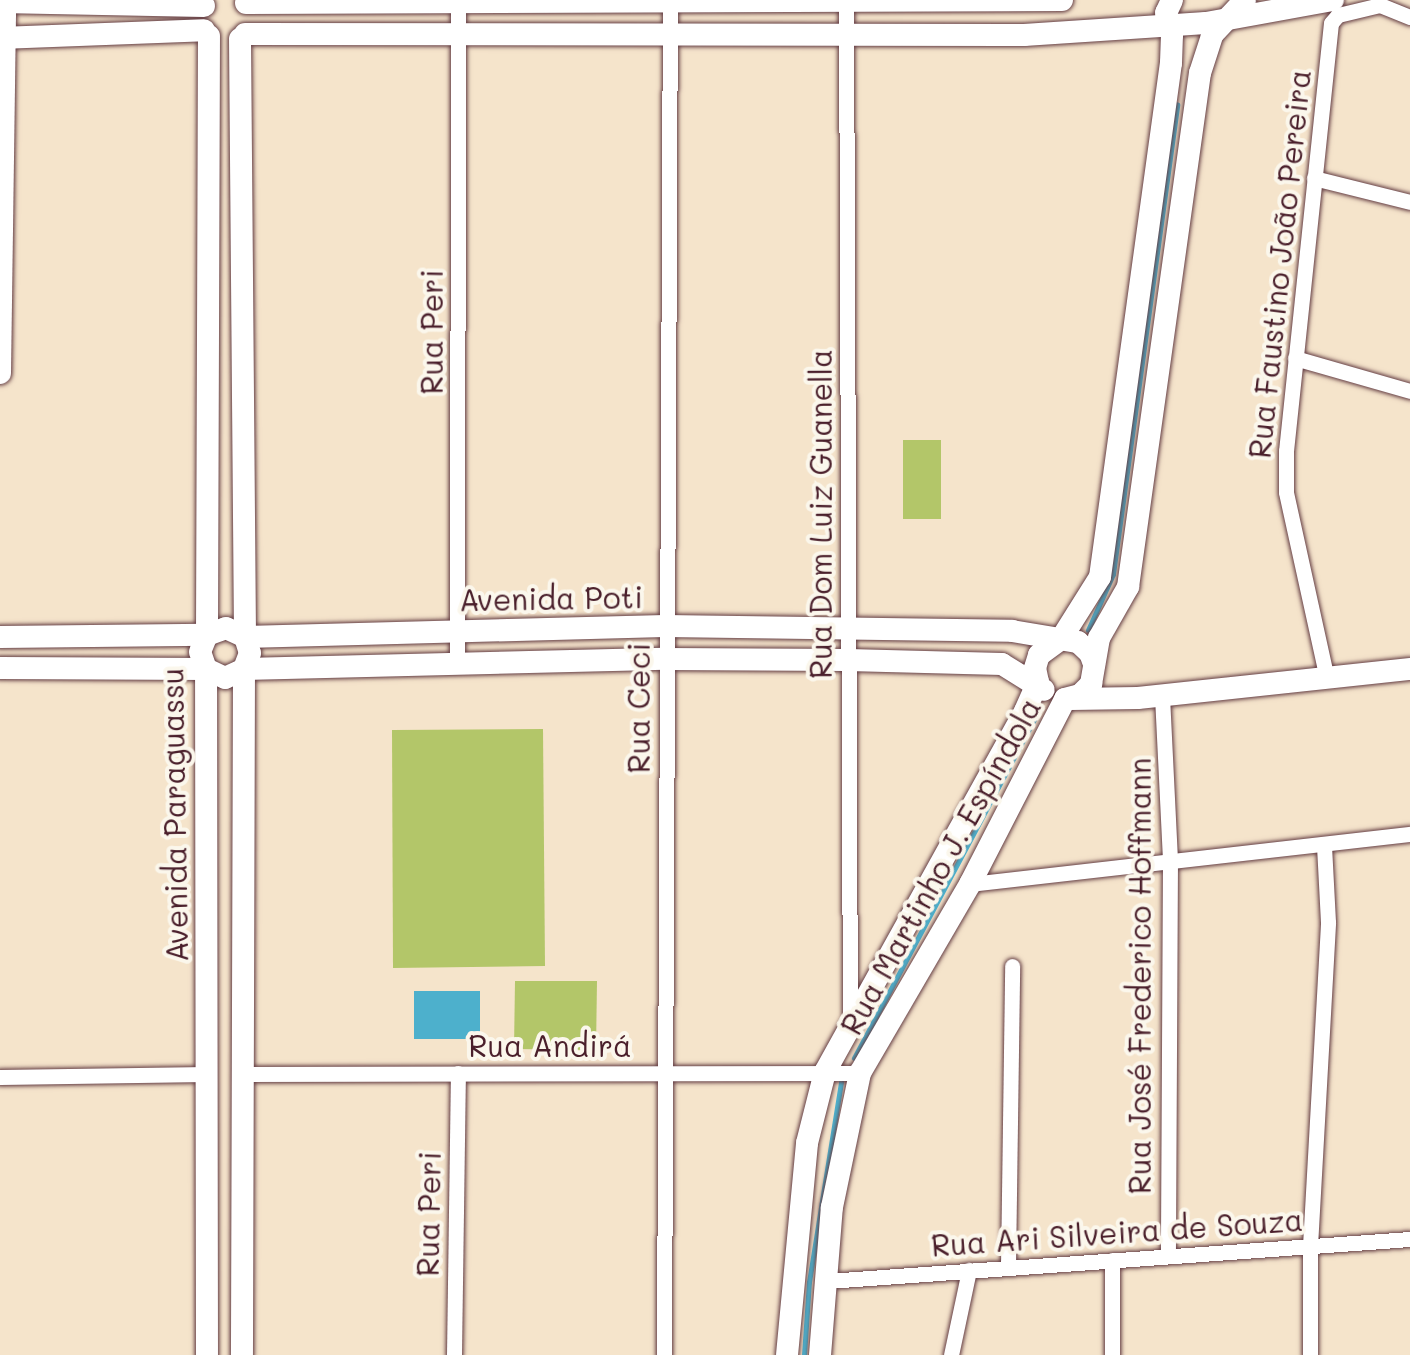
<!DOCTYPE html>
<meta charset="utf-8">
<style>
body{margin:0}
#map{position:relative;width:1410px;height:1355px;overflow:hidden;background:#f5e4cb;font-family:Mali,sans-serif}
div>[style]{position:absolute}
.green>*{inset:0;background:#b3c669}
.water>*{inset:0;background:#4db0cc}
.stream>*{height:5px;margin:-2.5px;padding:0 2.5px;transform-origin:2.5px;border-radius:2.5px;background:#4db0cc}
.roads{filter:drop-shadow(0 0 2px #643d43) drop-shadow(0 0 2px #643d43)}
.street>*{height:15px;margin:-7.5px;padding:0 7.5px;transform-origin:7.5px;border-radius:7.5px;background:#fff}
.secondary>*{height:22px;margin:-11px;padding:0 11px;transform-origin:11px;border-radius:11px;background:#fff}
span{translate:-50% -50%;white-space:nowrap;text-align:center;line-height:1.15;-webkit-text-stroke:8px #fbf7ec;paint-order:stroke}
.street-label{font-size:30px;color:#4a1f2b}
</style>
<div id="map">
<div class="green">
<i style="clip-path:polygon(903px 440px,941px 440px,941px 519px,903px 519px)"></i>
<i style="clip-path:polygon(543px 729px,545px 966px,393px 968px,392px 730px)"></i>
<i style="clip-path:polygon(515px 981px,597px 981px,596px 1050px,514px 1049px)"></i>
</div>
<div class="water">
<i style="clip-path:polygon(414px 991px,480px 991px,480px 1039px,414px 1039px)"></i>
</div>
<div class="stream">
<i style="left:1088px;top:630px;width:61px;rotate:-65.9deg"></i>
<i style="left:1113px;top:574px;width:474px;rotate:-82.2deg"></i>
<i style="left:854px;top:1058px;width:390px;rotate:-62deg"></i>
<i style="left:804px;top:1355px;width:73px;rotate:-86.1deg"></i>
<i style="left:809px;top:1282px;width:203px;rotate:-80.9deg"></i>
</div>
<div class="roads">
<div class="street">
<i style="left:846px;top:0;width:1021px;rotate:89.78deg"></i>
<i style="left:1379px;top:0;width:5px;rotate:79deg"></i>
<i style="left:1380px;top:5px;width:32px;rotate:22deg"></i>
<i style="left:1314px;top:178px;width:99px;rotate:14deg"></i>
<i style="left:1295px;top:358px;width:120px;rotate:16deg"></i>
<i style="left:457px;top:663px;width:663px;rotate:-89.91deg"></i>
<i style="left:1327px;top:679px;width:191px;rotate:-102.4deg"></i>
<i style="left:1286px;top:492px;width:41px;rotate:-90deg"></i>
<i style="left:1286px;top:451px;width:430px;rotate:-84deg"></i>
<i style="left:1331px;top:23px;width:11px;rotate:-49deg"></i>
<i style="left:1338px;top:15px;width:43px;rotate:-13.4deg"></i>
<i style="left:1162px;top:696px;width:163px;rotate:87.2deg"></i>
<i style="left:1170px;top:859px;width:396px;rotate:90.3deg"></i>
<i style="left:970px;top:884px;width:443px;rotate:-6.5deg"></i>
<i style="left:241px;top:1074px;width:619px;rotate:-0.09deg"></i>
<i style="left:0;top:1077px;width:207px;rotate:-0.8deg"></i>
<i style="left:1112px;top:1260px;width:95px;rotate:90deg"></i>
<i style="left:1008px;top:1266px;width:300px;rotate:-89.2deg"></i>
<i style="left:828px;top:1281px;width:584px;rotate:-4.13deg"></i>
<i style="left:454px;top:1355px;width:282px;rotate:-89.2deg"></i>
<i style="left:664px;top:1355px;width:1355px;rotate:-89.75deg"></i>
<i style="left:951px;top:1355px;width:87px;rotate:-78deg"></i>
<i style="left:1310px;top:1355px;width:109px;rotate:-90deg"></i>
<i style="left:1310px;top:1246px;width:324px;rotate:-86.8deg"></i>
<i style="left:1328px;top:922px;width:77px;rotate:-93deg"></i>
</div>
<div class="secondary">
<i style="left:0;top:2px;width:204px;rotate:1.1deg"></i>
<i style="left:246px;top:3px;width:816px;rotate:-0.21deg"></i>
<i style="left:245px;top:34px;width:779px;rotate:0.07deg"></i>
<i style="left:1024px;top:35px;width:182px;rotate:-3.8deg"></i>
<i style="left:1206px;top:23px;width:129px;rotate:-10.3deg"></i>
<i style="left:0;top:38px;width:204px;rotate:-2.2deg"></i>
<i style="left:240px;top:39px;width:598px;rotate:89.52deg"></i>
<i style="left:245px;top:637px;width:17px;rotate:73deg"></i>
<i style="left:250px;top:653px;width:17px;rotate:111deg"></i>
<i style="left:244px;top:669px;width:686px;rotate:90.17deg"></i>
<i style="left:0;top:373px;width:373px;rotate:-89.2deg"></i>
<i style="left:0;top:637px;width:207px;rotate:-0.6deg"></i>
<i style="left:207px;top:635px;width:20px;rotate:-20deg"></i>
<i style="left:226px;top:628px;width:21px;rotate:25deg"></i>
<i style="left:245px;top:637px;width:420px;rotate:-1.5deg"></i>
<i style="left:665px;top:626px;width:347px;rotate:0.8deg"></i>
<i style="left:1012px;top:631px;width:67px;rotate:9.5deg"></i>
<i style="left:1078px;top:642px;width:16px;rotate:43deg"></i>
<i style="left:1090px;top:653px;width:12px;rotate:70deg"></i>
<i style="left:0;top:668px;width:206px;rotate:0.3deg"></i>
<i style="left:206px;top:669px;width:21px;rotate:25deg"></i>
<i style="left:225px;top:678px;width:21px;rotate:-25deg"></i>
<i style="left:244px;top:669px;width:421px;rotate:-1.4deg"></i>
<i style="left:665px;top:659px;width:183px;rotate:0.3deg"></i>
<i style="left:848px;top:660px;width:154px;rotate:1.5deg"></i>
<i style="left:1002px;top:664px;width:49px;rotate:31.8deg"></i>
<i style="left:1071px;top:699px;width:67px;rotate:-0.9deg"></i>
<i style="left:1138px;top:698px;width:274px;rotate:-6.1deg"></i>
<i style="left:207px;top:1355px;width:686px;rotate:-90.08deg"></i>
<i style="left:206px;top:669px;width:18px;rotate:-109deg"></i>
<i style="left:200px;top:652px;width:18px;rotate:-68deg"></i>
<i style="left:207px;top:635px;width:599px;rotate:-89.81deg"></i>
<i style="left:787px;top:1355px;width:213px;rotate:-84.6deg"></i>
<i style="left:807px;top:1143px;width:73px;rotate:-75.8deg"></i>
<i style="left:825px;top:1072px;width:413px;rotate:-61deg"></i>
<i style="left:1025px;top:711px;width:32px;rotate:-66deg"></i>
<i style="left:1038px;top:682px;width:14px;rotate:-102deg"></i>
<i style="left:1035px;top:668px;width:14px;rotate:-73deg"></i>
<i style="left:1039px;top:655px;width:27px;rotate:-36deg"></i>
<i style="left:1061px;top:639px;width:73px;rotate:-57.8deg"></i>
<i style="left:1100px;top:577px;width:519px;rotate:-82.14deg"></i>
<i style="left:1171px;top:63px;width:28px;rotate:-88deg"></i>
<i style="left:1172px;top:35px;width:23px;rotate:-105deg"></i>
<i style="left:1166px;top:13px;width:14px;rotate:-65deg"></i>
<i style="left:820px;top:1355px;width:148px;rotate:-85.4deg"></i>
<i style="left:832px;top:1207px;width:137px;rotate:-78.2deg"></i>
<i style="left:860px;top:1073px;width:219px;rotate:-59.8deg"></i>
<i style="left:970px;top:884px;width:208px;rotate:-62.8deg"></i>
<i style="left:1065px;top:699px;width:16px;rotate:-15deg"></i>
<i style="left:1080px;top:695px;width:16px;rotate:-45deg"></i>
<i style="left:1091px;top:684px;width:47px;rotate:-80.1deg"></i>
<i style="left:1099px;top:638px;width:59px;rotate:-60.4deg"></i>
<i style="left:1128px;top:587px;width:519px;rotate:-82.03deg"></i>
<i style="left:1200px;top:73px;width:40px;rotate:-72deg"></i>
<i style="left:1212px;top:35px;width:48px;rotate:-46.7deg"></i>
</div>
</div>
<div class="street-label">
<span style="left:1279px;top:264px;rotate:-84deg">Rua Faustino João Pereira</span>
<span style="left:431px;top:332px;rotate:-90deg">Rua Peri</span>
<span style="left:820px;top:514px;rotate:-90deg">Rua Dom Luiz Guanella</span>
<span style="left:551px;top:598px;rotate:-1deg">Avenida Poti</span>
<span style="left:638px;top:708px;rotate:-90deg">Rua Ceci</span>
<span style="left:174px;top:815px;rotate:-91deg">Avenida Paraguassu</span>
<span style="left:940px;top:866px;rotate:-61deg">Rua Martinho J. Espíndola</span>
<span style="left:1139px;top:976px;rotate:-90deg">Rua José Frederico Hoffmann</span>
<span style="left:550px;top:1045px">Rua Andirá</span>
<span style="left:428px;top:1214px;rotate:-89deg">Rua Peri</span>
<span style="left:1117px;top:1232px;rotate:-4deg">Rua Ari Silveira de Souza</span>
</div>
</div>
